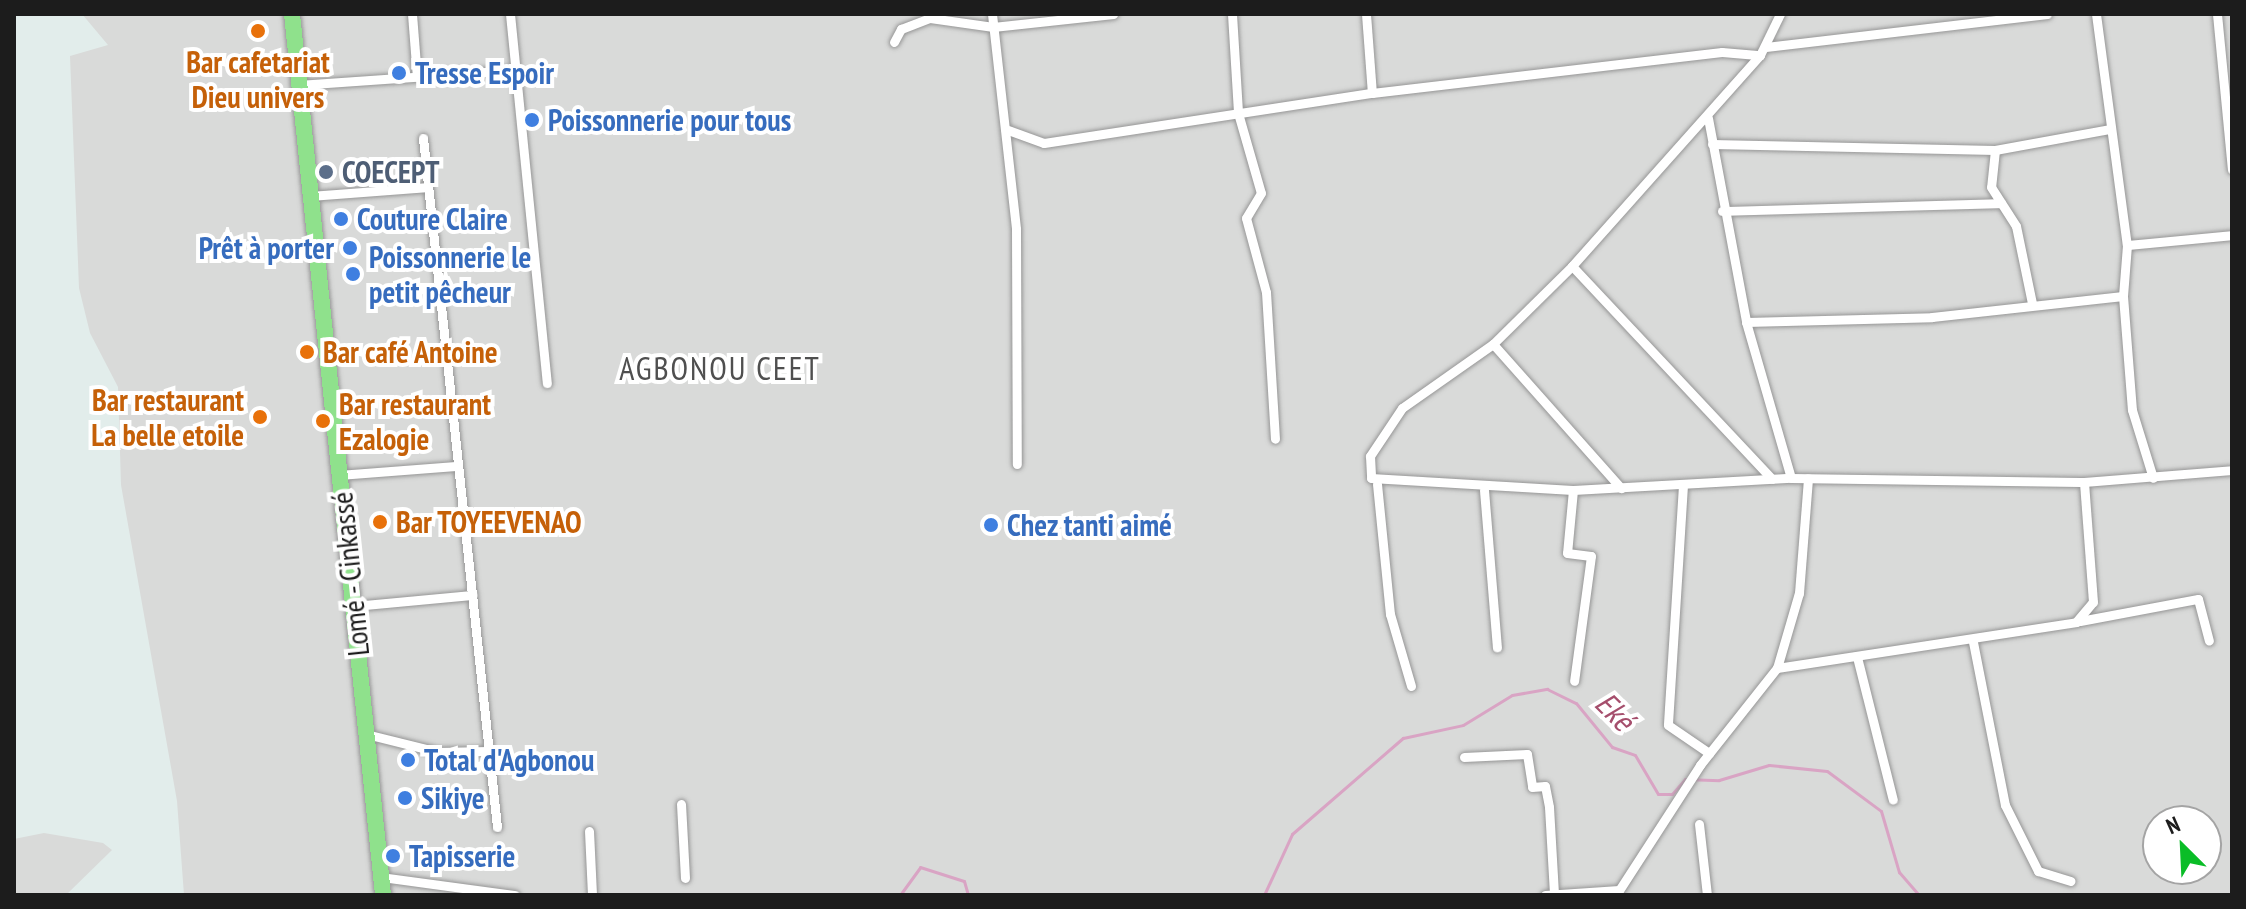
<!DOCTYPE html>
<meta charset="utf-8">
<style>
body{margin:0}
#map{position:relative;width:2246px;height:909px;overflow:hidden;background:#e2edeb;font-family:"PT Sans Narrow",sans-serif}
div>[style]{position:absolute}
.residential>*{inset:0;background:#d9dad9}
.stream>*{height:3px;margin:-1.5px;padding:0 1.5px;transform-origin:1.5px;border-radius:1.5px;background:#d9a4c4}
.roads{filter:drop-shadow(0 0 2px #969696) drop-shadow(0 0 2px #969696)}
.street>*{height:9px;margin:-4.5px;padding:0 4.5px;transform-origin:4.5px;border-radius:4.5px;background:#fff}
.highway>*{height:16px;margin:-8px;padding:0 8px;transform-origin:8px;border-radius:8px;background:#8fe18c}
.dots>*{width:22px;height:22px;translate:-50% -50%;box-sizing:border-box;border:4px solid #fff;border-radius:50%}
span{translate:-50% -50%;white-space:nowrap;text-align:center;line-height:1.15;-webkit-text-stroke:8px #fff;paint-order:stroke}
.food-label{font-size:30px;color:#c56008;font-weight:700}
.left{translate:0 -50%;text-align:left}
.right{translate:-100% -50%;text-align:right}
.shop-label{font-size:30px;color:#366cbe;font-weight:700}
.service-label{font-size:30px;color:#4e5e75;font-weight:700}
.street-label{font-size:30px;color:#1c1c1c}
.neighbourhood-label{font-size:32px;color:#4f4f4f;letter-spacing:2px}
.water-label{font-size:32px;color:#a54e6c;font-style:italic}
.frame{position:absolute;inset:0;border:16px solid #1c1c1c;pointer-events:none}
.north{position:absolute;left:2142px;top:805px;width:80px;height:80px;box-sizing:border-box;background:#fff;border:2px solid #a4a4a4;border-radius:50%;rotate:336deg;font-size:22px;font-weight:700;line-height:32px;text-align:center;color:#1c1c1c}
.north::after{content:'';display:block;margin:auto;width:28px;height:36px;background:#0abd27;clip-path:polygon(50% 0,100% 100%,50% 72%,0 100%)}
</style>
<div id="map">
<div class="residential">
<i style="clip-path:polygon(evenodd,82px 14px,2232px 14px,2232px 895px,184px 895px,177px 801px,121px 485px,118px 387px,90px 333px,79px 288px,70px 56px,108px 45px,82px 14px,2158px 821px,2206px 821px,2206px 869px,2158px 869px,2158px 821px)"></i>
<i style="clip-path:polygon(44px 833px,103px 843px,112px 850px,66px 895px,14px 895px,14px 839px)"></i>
</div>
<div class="stream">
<i style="left:900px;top:895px;width:34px;rotate:-54deg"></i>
<i style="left:920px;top:867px;width:46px;rotate:17.7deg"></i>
<i style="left:964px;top:881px;width:15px;rotate:74deg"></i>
<i style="left:1264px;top:895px;width:67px;rotate:-65.3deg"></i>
<i style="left:1292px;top:834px;width:147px;rotate:-40.9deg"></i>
<i style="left:1403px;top:738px;width:61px;rotate:-12.2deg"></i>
<i style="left:1463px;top:725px;width:57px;rotate:-31.5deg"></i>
<i style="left:1512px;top:695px;width:36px;rotate:-10deg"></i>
<i style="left:1547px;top:689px;width:32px;rotate:26deg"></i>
<i style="left:1576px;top:703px;width:57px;rotate:50.7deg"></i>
<i style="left:1612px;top:747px;width:24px;rotate:19deg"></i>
<i style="left:1635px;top:755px;width:45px;rotate:59.5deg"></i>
<i style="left:1658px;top:794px;width:14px"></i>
<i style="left:1672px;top:794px;width:20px;rotate:-49deg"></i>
<i style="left:1685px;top:779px;width:34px;rotate:2deg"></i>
<i style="left:1719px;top:780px;width:52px;rotate:-16.7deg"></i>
<i style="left:1769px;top:765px;width:58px;rotate:5.9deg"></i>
<i style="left:1827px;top:771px;width:67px;rotate:36.5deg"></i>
<i style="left:1881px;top:811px;width:64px;rotate:73.6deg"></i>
<i style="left:1899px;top:872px;width:30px;rotate:49deg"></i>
</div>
<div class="roads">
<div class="street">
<i style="left:412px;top:14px;width:63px;rotate:85.5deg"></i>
<i style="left:510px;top:14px;width:371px;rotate:84.3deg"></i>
<i style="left:992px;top:14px;width:216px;rotate:83.6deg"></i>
<i style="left:1016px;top:229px;width:235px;rotate:89.8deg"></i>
<i style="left:1232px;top:14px;width:99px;rotate:86.5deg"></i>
<i style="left:1238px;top:113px;width:83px;rotate:74deg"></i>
<i style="left:1261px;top:193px;width:29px;rotate:121deg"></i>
<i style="left:1246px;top:218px;width:77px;rotate:74.9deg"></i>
<i style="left:1266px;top:292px;width:147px;rotate:86.5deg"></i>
<i style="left:1366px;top:14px;width:79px;rotate:85.7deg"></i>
<i style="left:1780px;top:14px;width:46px;rotate:116deg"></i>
<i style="left:1760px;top:55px;width:283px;rotate:131.7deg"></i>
<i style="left:1572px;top:266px;width:111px;rotate:135.4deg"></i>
<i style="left:1493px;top:344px;width:111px;rotate:144.9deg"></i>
<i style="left:1402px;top:408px;width:58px;rotate:123.7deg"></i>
<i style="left:1370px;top:456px;width:22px;rotate:87deg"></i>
<i style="left:1371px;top:478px;width:202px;rotate:3.4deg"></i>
<i style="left:1573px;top:490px;width:218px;rotate:-3.2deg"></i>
<i style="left:1791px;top:478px;width:293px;rotate:0.8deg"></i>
<i style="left:2084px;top:482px;width:148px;rotate:-4.6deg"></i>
<i style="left:2096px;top:14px;width:233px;rotate:82.4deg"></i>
<i style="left:2127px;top:245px;width:51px;rotate:94.5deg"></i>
<i style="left:2217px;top:14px;width:156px;rotate:84.5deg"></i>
<i style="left:894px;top:42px;width:15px;rotate:-62deg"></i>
<i style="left:901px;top:29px;width:31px;rotate:-21deg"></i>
<i style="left:930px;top:18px;width:64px;rotate:8.1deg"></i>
<i style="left:993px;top:27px;width:121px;rotate:-6.2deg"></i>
<i style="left:1766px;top:47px;width:283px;rotate:-6.7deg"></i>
<i style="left:299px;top:85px;width:214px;rotate:-4deg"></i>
<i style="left:1708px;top:118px;width:208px;rotate:79.4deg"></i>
<i style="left:1746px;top:322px;width:162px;rotate:73.9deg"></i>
<i style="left:1008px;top:130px;width:38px;rotate:20deg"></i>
<i style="left:1044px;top:143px;width:332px;rotate:-8.7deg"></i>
<i style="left:1372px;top:93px;width:352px;rotate:-6.7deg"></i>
<i style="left:1722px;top:52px;width:38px;rotate:5deg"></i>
<i style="left:423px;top:138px;width:693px;rotate:83.87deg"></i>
<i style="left:1712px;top:144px;width:283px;rotate:1.2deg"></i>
<i style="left:1995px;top:150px;width:116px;rotate:-10.4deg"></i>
<i style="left:1995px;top:150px;width:37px;rotate:96deg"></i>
<i style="left:1991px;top:187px;width:46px;rotate:57.3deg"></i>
<i style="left:2016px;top:226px;width:79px;rotate:78.3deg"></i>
<i style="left:311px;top:196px;width:117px;rotate:-4.4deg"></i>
<i style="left:1722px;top:211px;width:279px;rotate:-1.6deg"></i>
<i style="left:2127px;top:245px;width:105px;rotate:-5.4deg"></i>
<i style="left:1572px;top:266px;width:292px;rotate:46.8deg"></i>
<i style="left:1746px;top:322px;width:186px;rotate:-1.5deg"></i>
<i style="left:1932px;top:317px;width:192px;rotate:-6.3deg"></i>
<i style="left:2123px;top:296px;width:114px;rotate:85.5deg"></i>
<i style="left:2132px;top:410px;width:71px;rotate:72.8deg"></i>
<i style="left:1493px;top:344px;width:193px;rotate:48.4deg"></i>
<i style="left:340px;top:475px;width:118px;rotate:-4.4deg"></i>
<i style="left:1377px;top:484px;width:131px;rotate:84.3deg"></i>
<i style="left:1390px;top:614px;width:75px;rotate:73.7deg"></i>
<i style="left:1683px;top:485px;width:240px;rotate:93.6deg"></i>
<i style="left:1668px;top:725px;width:50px;rotate:34.3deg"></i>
<i style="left:1484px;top:490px;width:158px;rotate:85.3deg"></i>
<i style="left:1573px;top:490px;width:63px;rotate:95.4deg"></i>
<i style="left:1567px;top:553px;width:24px;rotate:7deg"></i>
<i style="left:1591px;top:556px;width:126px;rotate:97.7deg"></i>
<i style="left:353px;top:606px;width:120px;rotate:-5.3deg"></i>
<i style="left:2080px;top:621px;width:120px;rotate:-10.6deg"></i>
<i style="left:2198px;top:599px;width:43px;rotate:75.3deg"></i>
<i style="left:1973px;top:642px;width:166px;rotate:78.9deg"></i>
<i style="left:2005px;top:805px;width:74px;rotate:63.4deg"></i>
<i style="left:2038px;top:871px;width:34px;rotate:17deg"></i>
<i style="left:1857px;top:657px;width:147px;rotate:75.9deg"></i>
<i style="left:1777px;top:668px;width:303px;rotate:-8.7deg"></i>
<i style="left:2076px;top:622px;width:26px;rotate:-50deg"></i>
<i style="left:2093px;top:602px;width:120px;rotate:-94.3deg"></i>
<i style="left:366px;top:734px;width:74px;rotate:14deg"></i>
<i style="left:438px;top:752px;width:50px;rotate:-1.1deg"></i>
<i style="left:1464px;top:757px;width:63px;rotate:-2.7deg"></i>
<i style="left:1527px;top:754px;width:33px;rotate:81deg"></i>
<i style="left:1532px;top:787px;width:13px;rotate:-4deg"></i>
<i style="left:1545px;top:786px;width:21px;rotate:79deg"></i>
<i style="left:1549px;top:807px;width:86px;rotate:86.7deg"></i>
<i style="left:681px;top:804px;width:74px;rotate:86.9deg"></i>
<i style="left:1699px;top:824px;width:71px;rotate:83.6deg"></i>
<i style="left:589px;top:831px;width:64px;rotate:87.3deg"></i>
<i style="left:381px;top:877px;width:135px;rotate:7.7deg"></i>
<i style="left:1545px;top:895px;width:74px;rotate:-3.9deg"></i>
<i style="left:1616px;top:895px;width:155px;rotate:-57.1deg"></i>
<i style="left:1700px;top:765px;width:124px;rotate:-51.6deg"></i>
<i style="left:1777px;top:668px;width:78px;rotate:-73.7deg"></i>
<i style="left:1799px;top:593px;width:115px;rotate:-85.5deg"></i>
</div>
<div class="highway">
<i style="left:292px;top:14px;width:886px;rotate:84.1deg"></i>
</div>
</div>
<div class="dots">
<i style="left:258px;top:31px;background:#e8710a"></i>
<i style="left:399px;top:73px;background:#3f7fe0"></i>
<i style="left:532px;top:120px;background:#3f7fe0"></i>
<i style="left:326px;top:172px;background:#5c6f8a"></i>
<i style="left:341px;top:219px;background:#3f7fe0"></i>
<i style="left:350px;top:248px;background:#3f7fe0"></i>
<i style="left:353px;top:274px;background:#3f7fe0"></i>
<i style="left:307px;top:352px;background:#e8710a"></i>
<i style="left:260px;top:417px;background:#e8710a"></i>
<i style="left:323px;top:421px;background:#e8710a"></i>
<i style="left:380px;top:522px;background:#e8710a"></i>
<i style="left:991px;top:525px;background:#3f7fe0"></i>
<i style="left:408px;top:760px;background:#3f7fe0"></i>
<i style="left:405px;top:798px;background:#3f7fe0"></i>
<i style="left:393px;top:856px;background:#3f7fe0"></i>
</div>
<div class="food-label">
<span style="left:258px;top:79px">Bar cafetariat<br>Dieu univers</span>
<span class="left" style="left:323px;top:352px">Bar café Antoine</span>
<span class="right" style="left:244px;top:417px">Bar restaurant<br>La belle etoile</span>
<span class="left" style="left:339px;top:421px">Bar restaurant<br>Ezalogie</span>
<span class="left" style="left:396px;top:522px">Bar TOYEEVENAO</span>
</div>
<div class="shop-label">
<span class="left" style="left:415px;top:73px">Tresse Espoir</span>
<span class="left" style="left:548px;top:120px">Poissonnerie pour tous</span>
<span class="left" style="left:357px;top:219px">Couture Claire</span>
<span class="right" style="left:334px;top:248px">Prêt à porter</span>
<span class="left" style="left:369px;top:274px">Poissonnerie le<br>petit pêcheur</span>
<span class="left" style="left:1007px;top:525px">Chez tanti aimé</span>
<span class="left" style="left:424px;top:760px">Total d'Agbonou</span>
<span class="left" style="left:421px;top:798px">Sikiye</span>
<span class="left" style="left:409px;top:856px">Tapisserie</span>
</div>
<div class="service-label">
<span class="left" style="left:342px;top:172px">COECEPT</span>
</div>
<div class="street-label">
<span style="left:350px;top:574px;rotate:-96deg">Lomé - Cinkassé</span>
</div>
<div class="neighbourhood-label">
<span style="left:720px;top:368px">AGBONOU CEET</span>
</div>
<div class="water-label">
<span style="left:1615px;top:711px;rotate:45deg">Eké</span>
</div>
<div class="frame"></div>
<div class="north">N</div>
</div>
